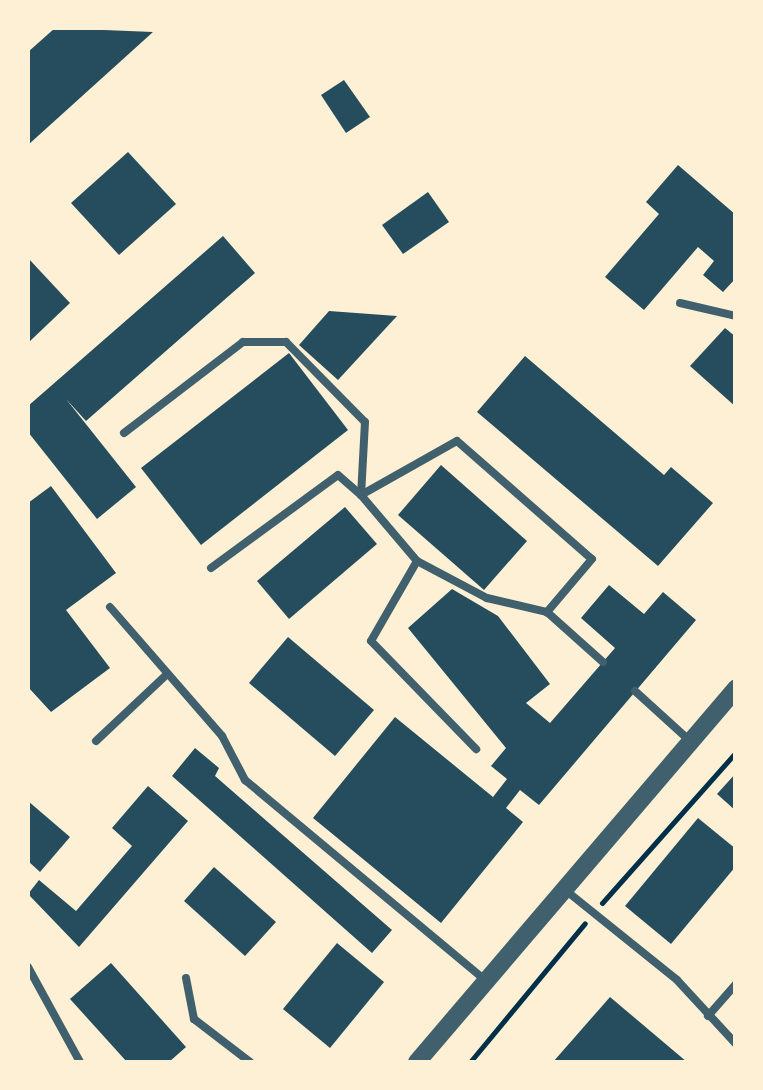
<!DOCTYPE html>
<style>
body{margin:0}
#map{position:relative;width:763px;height:1090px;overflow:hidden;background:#fdf0d5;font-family:"IBM Plex Sans",sans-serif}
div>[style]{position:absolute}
.building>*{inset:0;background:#264d5e}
.path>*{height:5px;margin:-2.5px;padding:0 2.5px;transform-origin:2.5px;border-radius:2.5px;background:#003049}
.service>*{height:8px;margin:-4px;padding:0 4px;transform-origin:4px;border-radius:4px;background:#3f606c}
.tertiary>*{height:18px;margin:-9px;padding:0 9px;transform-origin:9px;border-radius:9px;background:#3f606c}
span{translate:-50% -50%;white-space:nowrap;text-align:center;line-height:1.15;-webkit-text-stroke:10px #fdf0d5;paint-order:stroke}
.frame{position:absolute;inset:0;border:30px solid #fdf0d5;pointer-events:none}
</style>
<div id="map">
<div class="building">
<i style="clip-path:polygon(55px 28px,153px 32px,28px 145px,28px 52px)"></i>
<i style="clip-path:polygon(344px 80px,370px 117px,346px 133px,321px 95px)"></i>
<i style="clip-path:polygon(128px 152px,176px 204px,119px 255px,71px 203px)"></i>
<i style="clip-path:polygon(678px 165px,736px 215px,736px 278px,723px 292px,703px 275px,714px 261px,698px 247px,644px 310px,605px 277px,659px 214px,646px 202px)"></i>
<i style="clip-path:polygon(428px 192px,449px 222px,403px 254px,382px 225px)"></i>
<i style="clip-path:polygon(223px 236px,255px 273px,86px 421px,66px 399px,136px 487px,97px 519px,28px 432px,28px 406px)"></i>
<i style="clip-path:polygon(28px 258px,70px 303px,28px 343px)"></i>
<i style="clip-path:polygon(329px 311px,397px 316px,338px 380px,299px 345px)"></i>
<i style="clip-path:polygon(725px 328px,736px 337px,736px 407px,690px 366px)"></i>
<i style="clip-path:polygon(289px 353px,348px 430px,201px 545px,141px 468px)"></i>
<i style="clip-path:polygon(525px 356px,664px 475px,671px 467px,713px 503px,658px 566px,477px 412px)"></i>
<i style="clip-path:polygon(441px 465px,527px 541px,484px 590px,398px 515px)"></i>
<i style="clip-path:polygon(51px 486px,116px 573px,66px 610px,110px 668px,51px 712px,28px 687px,28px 503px)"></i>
<i style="clip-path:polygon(345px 507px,377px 544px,289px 619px,257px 581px)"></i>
<i style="clip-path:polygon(609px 585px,644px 614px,663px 592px,696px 620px,539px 805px,520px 790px,506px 808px,523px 822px,441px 923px,313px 818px,395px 717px,493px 797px,507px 779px,491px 766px,506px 748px,408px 628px,452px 589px,498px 616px,550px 684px,526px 703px,550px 723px,615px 648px,581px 618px)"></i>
<i style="clip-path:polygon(288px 637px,374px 710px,335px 756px,249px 683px)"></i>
<i style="clip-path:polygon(195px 748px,219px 768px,215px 776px,392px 930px,372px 953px,172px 776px)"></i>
<i style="clip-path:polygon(736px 773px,736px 811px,717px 794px)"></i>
<i style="clip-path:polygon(148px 786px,188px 821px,79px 947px,28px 894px,39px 880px,76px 911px,132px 846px,112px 828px)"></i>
<i style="clip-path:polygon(28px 801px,70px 837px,40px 872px,28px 861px)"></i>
<i style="clip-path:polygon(698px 818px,736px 849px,736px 866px,671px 944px,625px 906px)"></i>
<i style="clip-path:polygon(214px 867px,276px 922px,245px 956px,184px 901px)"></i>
<i style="clip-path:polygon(337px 943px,384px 982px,330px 1048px,283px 1009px)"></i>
<i style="clip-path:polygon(111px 963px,186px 1047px,169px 1062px,127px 1062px,70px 999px)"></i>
<i style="clip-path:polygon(610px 997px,687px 1062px,553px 1062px)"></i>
</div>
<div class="path">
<i style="left:602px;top:903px;width:202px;rotate:-48.4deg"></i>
<i style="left:470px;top:1062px;width:180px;rotate:-50.4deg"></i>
</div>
<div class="service">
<i style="left:680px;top:303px;width:57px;rotate:13.1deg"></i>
<i style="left:124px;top:433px;width:150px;rotate:-37.4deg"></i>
<i style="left:243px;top:342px;width:43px"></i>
<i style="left:286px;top:342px;width:112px;rotate:45.4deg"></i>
<i style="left:365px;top:422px;width:73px;rotate:93.1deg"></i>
<i style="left:361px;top:495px;width:87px;rotate:49.7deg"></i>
<i style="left:417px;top:561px;width:79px;rotate:27.9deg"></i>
<i style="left:487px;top:598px;width:62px;rotate:13.1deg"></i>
<i style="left:417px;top:561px;width:92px;rotate:119.9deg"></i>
<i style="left:371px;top:641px;width:151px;rotate:45.8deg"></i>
<i style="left:211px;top:568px;width:157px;rotate:-36.2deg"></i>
<i style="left:338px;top:475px;width:30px;rotate:41deg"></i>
<i style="left:361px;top:495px;width:110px;rotate:-29.4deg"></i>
<i style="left:457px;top:441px;width:179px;rotate:41.2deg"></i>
<i style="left:592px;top:559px;width:70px;rotate:130.3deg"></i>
<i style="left:547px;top:612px;width:75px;rotate:41.8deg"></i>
<i style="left:110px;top:607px;width:171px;rotate:49deg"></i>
<i style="left:222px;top:736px;width:50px;rotate:62.4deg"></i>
<i style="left:245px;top:780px;width:314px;rotate:39.8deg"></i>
<i style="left:635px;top:691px;width:74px;rotate:42.3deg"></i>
<i style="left:96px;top:741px;width:98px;rotate:-43.3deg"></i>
<i style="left:564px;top:889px;width:145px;rotate:38.8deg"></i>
<i style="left:677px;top:980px;width:87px;rotate:47.3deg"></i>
<i style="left:28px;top:967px;width:108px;rotate:61.3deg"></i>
<i style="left:186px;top:978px;width:42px;rotate:79deg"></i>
<i style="left:194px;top:1019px;width:71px;rotate:37.5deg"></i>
<i style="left:708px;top:1016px;width:43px;rotate:-48.8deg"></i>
</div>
<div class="tertiary">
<i style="left:417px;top:1062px;width:492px;rotate:-49.5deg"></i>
</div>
<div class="frame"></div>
</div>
